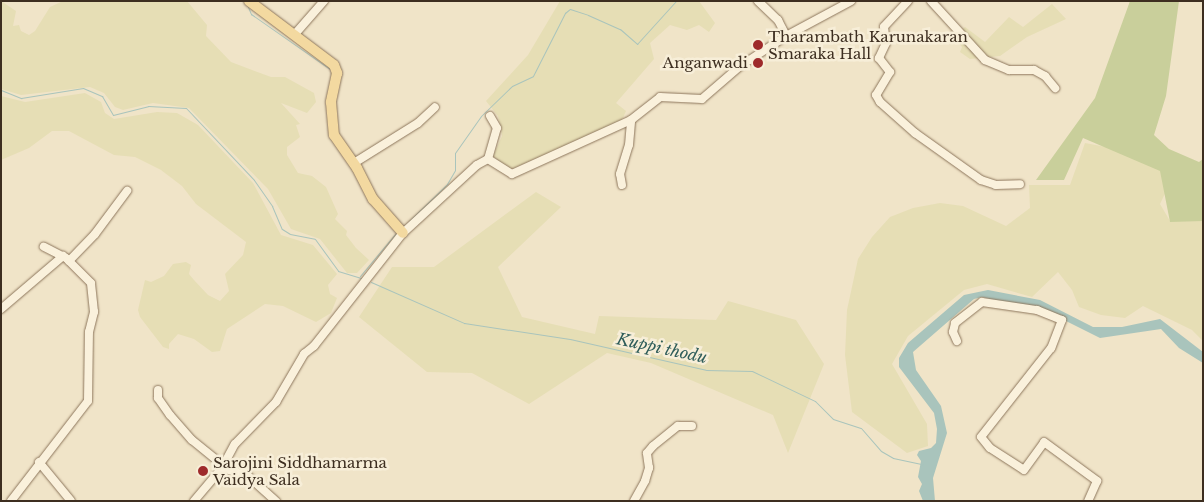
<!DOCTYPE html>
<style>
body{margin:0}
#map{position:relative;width:1204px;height:502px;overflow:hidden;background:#f0e4c8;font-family:"Libre Baskerville",serif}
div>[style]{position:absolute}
.farmland>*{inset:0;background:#e6deb5}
.green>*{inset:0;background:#c9cf9b}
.water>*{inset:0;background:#a9c4bc}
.stream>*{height:1px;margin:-0.5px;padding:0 0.5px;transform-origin:0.5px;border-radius:0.5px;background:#a9c4bc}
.roads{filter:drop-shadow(0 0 1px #8d765c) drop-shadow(0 0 1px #8d765c)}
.minor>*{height:8px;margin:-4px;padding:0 4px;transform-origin:4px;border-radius:4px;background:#faf1dc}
.major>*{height:10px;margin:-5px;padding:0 5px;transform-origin:5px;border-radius:5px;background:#f3d9a0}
.dots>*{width:14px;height:14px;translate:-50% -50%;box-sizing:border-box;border:2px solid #f7eed8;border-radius:50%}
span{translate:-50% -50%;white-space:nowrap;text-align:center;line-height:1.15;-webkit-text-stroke:5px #f7eed8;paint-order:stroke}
.poi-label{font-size:15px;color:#3d2e20}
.left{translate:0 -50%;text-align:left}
.right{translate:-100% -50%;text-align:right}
.water-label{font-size:16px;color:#2f5d5a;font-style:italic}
.frame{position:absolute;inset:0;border:2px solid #3d2e20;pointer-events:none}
</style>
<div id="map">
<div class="farmland">
<i style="clip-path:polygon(1px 1px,16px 11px,13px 26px,19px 25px,21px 31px,29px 35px,35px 31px,50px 7px,63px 1px,187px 1px,207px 25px,206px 36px,231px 62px,271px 77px,285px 77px,314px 93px,316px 102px,307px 113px,281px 103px,300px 124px,296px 125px,300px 137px,287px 147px,287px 155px,298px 173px,312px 176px,326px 187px,338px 214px,335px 219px,347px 231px,346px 235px,356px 248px,369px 260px,357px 273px,347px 273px,320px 239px,291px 229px,268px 189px,189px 108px,153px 103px,123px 110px,115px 107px,104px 93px,90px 87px,21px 95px,1px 89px)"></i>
<i style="clip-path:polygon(560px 1px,699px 1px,715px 23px,709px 32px,699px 25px,687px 30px,670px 25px,650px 43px,654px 59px,616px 103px,626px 111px,621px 122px,510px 170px,493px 156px,502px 136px,501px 128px,498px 116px,486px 101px,528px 55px)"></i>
<i style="clip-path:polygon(1052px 4px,1066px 19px,1027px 37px,1000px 56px,970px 59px,960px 52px,962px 47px,956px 40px,957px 33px,965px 27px,985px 42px,1009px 17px,1023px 27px)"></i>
<i style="clip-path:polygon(85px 93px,101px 102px,105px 113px,114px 119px,157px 112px,177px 113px,198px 125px,253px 183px,281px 235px,313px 245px,337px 274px,328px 285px,330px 294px,337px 298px,331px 313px,316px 322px,283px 306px,265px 304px,227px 329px,220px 351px,212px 352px,194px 339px,178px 334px,169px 344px,169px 349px,163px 347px,140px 317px,138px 310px,145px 280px,151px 282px,164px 276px,173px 264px,186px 262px,191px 265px,189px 274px,194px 280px,208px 295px,220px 301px,229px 291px,225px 274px,243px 255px,246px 242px,196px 204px,182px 186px,161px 170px,135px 157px,114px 155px,69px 131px,52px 131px,29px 148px,1px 160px,1px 96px,25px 102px)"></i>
<i style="clip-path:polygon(1085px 143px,1117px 149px,1161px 171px,1170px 183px,1160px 204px,1170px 221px,1184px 211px,1203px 217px,1203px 341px,1192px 330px,1143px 306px,1125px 318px,1101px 315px,1079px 307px,1072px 290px,1058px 272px,1032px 297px,987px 284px,964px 290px,908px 336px,892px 364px,927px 424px,928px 446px,907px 453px,852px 412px,845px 355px,847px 310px,858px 259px,872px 237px,890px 217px,913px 208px,940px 203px,963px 206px,1006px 226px,1030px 208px,1029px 185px,1070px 185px)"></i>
<i style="clip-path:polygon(536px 192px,561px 207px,498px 267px,522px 317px,595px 334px,599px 316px,716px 320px,728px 301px,796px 320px,824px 364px,788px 453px,773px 415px,651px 363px,607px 353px,529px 404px,472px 373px,427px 372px,359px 317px,392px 267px,434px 267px)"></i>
</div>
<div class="green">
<i style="clip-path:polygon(1130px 1px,1179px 1px,1166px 96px,1154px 135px,1169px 149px,1199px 162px,1203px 159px,1203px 221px,1170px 222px,1160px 171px,1083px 138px,1064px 180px,1036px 180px,1095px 98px)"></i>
</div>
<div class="water">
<i style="clip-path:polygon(988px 290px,1040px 300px,1093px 327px,1122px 327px,1160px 319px,1203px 352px,1203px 363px,1179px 348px,1161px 329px,1100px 338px,1064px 320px,982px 297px,974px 299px,913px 352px,916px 370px,941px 406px,947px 433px,933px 478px,935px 501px,923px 501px,919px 491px,922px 484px,918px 477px,921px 461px,917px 455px,919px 451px,931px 448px,936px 443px,937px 429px,934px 413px,899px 367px,899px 358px,908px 343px,964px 295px)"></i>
</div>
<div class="stream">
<i style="left:248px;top:7px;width:8px;rotate:67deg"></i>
<i style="left:251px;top:14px;width:98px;rotate:35deg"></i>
<i style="left:1px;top:90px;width:22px;rotate:22deg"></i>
<i style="left:21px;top:98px;width:63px;rotate:-9.2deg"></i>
<i style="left:83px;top:88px;width:21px;rotate:23deg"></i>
<i style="left:102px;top:96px;width:22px;rotate:60deg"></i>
<i style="left:113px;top:115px;width:36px;rotate:-14deg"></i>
<i style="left:148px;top:106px;width:38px;rotate:3deg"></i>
<i style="left:186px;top:108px;width:99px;rotate:46.6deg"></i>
<i style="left:254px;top:180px;width:32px;rotate:55deg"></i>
<i style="left:272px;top:206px;width:25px;rotate:67deg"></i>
<i style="left:282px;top:229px;width:9px;rotate:32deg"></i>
<i style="left:290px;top:234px;width:25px;rotate:11deg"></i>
<i style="left:315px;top:239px;width:39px;rotate:54deg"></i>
<i style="left:338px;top:271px;width:24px;rotate:17deg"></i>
<i style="left:405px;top:225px;width:59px;rotate:-44.3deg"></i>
<i style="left:447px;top:184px;width:16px;rotate:-60deg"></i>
<i style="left:455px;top:170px;width:17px;rotate:-90deg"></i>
<i style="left:455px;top:153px;width:45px;rotate:-54.9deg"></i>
<i style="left:481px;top:116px;width:43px;rotate:-44.1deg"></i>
<i style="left:512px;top:86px;width:23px;rotate:-25deg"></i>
<i style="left:533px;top:76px;width:71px;rotate:-63.1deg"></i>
<i style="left:565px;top:13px;width:6px;rotate:-39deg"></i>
<i style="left:570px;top:9px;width:19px;rotate:18deg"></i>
<i style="left:588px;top:15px;width:35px;rotate:24deg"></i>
<i style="left:620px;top:29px;width:23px;rotate:41deg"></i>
<i style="left:637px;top:44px;width:58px;rotate:-47.8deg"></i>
<i style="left:360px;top:276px;width:56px;rotate:-50.1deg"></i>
<i style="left:371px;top:282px;width:102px;rotate:23.8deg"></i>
<i style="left:464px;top:323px;width:107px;rotate:8.6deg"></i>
<i style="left:570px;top:339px;width:139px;rotate:12.8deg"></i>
<i style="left:706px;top:370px;width:46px;rotate:1.2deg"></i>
<i style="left:752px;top:371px;width:70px;rotate:25.5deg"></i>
<i style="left:815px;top:401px;width:25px;rotate:45deg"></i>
<i style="left:833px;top:419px;width:29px;rotate:18deg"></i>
<i style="left:861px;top:428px;width:30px;rotate:49deg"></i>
<i style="left:881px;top:451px;width:14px;rotate:30deg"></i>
<i style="left:893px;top:458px;width:30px;rotate:12deg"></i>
</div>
<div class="roads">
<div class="minor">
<i style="left:758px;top:1px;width:28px;rotate:44deg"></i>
<i style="left:778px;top:20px;width:18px;rotate:63deg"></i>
<i style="left:908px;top:1px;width:35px;rotate:133deg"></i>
<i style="left:884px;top:27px;width:16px;rotate:83deg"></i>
<i style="left:886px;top:43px;width:17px;rotate:115deg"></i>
<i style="left:879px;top:58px;width:18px;rotate:52deg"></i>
<i style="left:890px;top:72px;width:27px;rotate:121deg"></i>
<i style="left:876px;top:95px;width:8px;rotate:60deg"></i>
<i style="left:880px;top:102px;width:47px;rotate:41.5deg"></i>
<i style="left:915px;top:133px;width:81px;rotate:35.5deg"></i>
<i style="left:981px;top:180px;width:16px;rotate:18deg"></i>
<i style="left:996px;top:185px;width:24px;rotate:-2deg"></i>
<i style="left:931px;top:1px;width:80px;rotate:47.5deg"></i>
<i style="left:985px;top:60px;width:26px;rotate:23deg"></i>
<i style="left:1009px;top:70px;width:25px"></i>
<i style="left:1034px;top:70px;width:13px;rotate:29deg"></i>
<i style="left:1045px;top:76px;width:16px;rotate:50deg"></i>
<i style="left:295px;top:34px;width:44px;rotate:-48.7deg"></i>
<i style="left:488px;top:159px;width:32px;rotate:-74deg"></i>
<i style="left:497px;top:128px;width:14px;rotate:-120deg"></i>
<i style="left:354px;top:163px;width:75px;rotate:-32deg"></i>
<i style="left:418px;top:123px;width:23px;rotate:-43deg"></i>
<i style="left:622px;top:185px;width:11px;rotate:-100deg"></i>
<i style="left:620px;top:174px;width:30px;rotate:-73deg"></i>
<i style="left:629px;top:145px;width:25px;rotate:-85deg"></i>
<i style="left:69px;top:261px;width:37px;rotate:-46deg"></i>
<i style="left:95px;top:234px;width:54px;rotate:-53.3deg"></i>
<i style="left:1px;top:309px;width:82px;rotate:-40.5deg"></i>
<i style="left:957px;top:341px;width:10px;rotate:-114deg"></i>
<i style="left:953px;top:332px;width:9px;rotate:-77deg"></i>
<i style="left:955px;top:323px;width:34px;rotate:-38deg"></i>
<i style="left:982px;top:302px;width:56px;rotate:8.3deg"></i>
<i style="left:1037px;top:310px;width:27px;rotate:22deg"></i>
<i style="left:1062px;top:320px;width:30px;rotate:111deg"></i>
<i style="left:1051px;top:348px;width:113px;rotate:128.2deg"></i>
<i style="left:981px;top:437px;width:14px;rotate:51deg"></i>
<i style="left:990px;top:448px;width:40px;rotate:32.9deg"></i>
<i style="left:1024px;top:470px;width:34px;rotate:-54deg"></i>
<i style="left:1044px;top:442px;width:66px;rotate:36.3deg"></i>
<i style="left:1097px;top:481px;width:22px;rotate:114deg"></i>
<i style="left:158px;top:390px;width:8px;rotate:90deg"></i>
<i style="left:158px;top:398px;width:21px;rotate:55deg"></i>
<i style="left:170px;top:415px;width:33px;rotate:49deg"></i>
<i style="left:192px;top:440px;width:41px;rotate:39.1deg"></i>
<i style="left:39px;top:462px;width:50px;rotate:50.6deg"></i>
<i style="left:222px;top:468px;width:27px;rotate:17deg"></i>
<i style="left:248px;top:476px;width:38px;rotate:42deg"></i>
<i style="left:11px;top:501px;width:126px;rotate:-52.4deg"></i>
<i style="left:88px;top:401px;width:69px;rotate:-89.2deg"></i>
<i style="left:89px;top:332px;width:21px;rotate:-76deg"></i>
<i style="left:94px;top:312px;width:29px;rotate:-96deg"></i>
<i style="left:91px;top:283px;width:35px;rotate:-135deg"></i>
<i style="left:66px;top:258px;width:25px;rotate:-153deg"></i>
<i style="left:194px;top:501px;width:43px;rotate:-49.7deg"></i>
<i style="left:222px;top:468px;width:27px;rotate:-62deg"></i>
<i style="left:235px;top:444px;width:59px;rotate:-45.7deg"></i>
<i style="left:276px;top:402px;width:56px;rotate:-59.7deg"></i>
<i style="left:304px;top:354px;width:13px;rotate:-39deg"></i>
<i style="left:314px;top:346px;width:144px;rotate:-51.8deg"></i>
<i style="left:403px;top:233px;width:100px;rotate:-42.6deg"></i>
<i style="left:477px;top:165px;width:13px;rotate:-29deg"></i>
<i style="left:488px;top:159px;width:28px;rotate:32deg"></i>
<i style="left:512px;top:174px;width:131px;rotate:-24.4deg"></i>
<i style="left:631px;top:120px;width:37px;rotate:-38deg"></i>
<i style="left:660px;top:97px;width:42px;rotate:2.7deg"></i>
<i style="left:702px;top:99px;width:49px;rotate:-40.9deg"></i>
<i style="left:739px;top:67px;width:56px;rotate:-33.4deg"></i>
<i style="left:786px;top:36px;width:74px;rotate:-28.3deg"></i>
<i style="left:634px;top:501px;width:23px;rotate:-61deg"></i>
<i style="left:645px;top:481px;width:14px;rotate:-73deg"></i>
<i style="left:649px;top:468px;width:15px;rotate:-98deg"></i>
<i style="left:647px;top:453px;width:9px;rotate:-49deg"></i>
<i style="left:653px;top:446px;width:32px;rotate:-39deg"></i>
<i style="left:678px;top:426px;width:14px"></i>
</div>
<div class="major">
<i style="left:249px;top:1px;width:106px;rotate:37deg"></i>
<i style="left:334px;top:65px;width:9px;rotate:69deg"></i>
<i style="left:337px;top:73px;width:30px;rotate:102deg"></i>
<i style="left:331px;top:102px;width:33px;rotate:85deg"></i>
<i style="left:334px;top:135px;width:40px;rotate:55.1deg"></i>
<i style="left:357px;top:168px;width:35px;rotate:63deg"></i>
<i style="left:373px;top:199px;width:45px;rotate:48.6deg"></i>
</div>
</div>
<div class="dots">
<i style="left:758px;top:45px;background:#9e2a2b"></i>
<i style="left:758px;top:63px;background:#9e2a2b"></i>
<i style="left:203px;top:471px;background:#9e2a2b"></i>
</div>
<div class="poi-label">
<span class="left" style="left:768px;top:45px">Tharambath Karunakaran<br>Smaraka Hall</span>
<span class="right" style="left:748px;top:63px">Anganwadi</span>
<span class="left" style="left:213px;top:471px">Sarojini Siddhamarma<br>Vaidya Sala</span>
</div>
<div class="water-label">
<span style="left:662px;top:348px;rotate:12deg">Kuppi thodu</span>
</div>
<div class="frame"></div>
</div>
